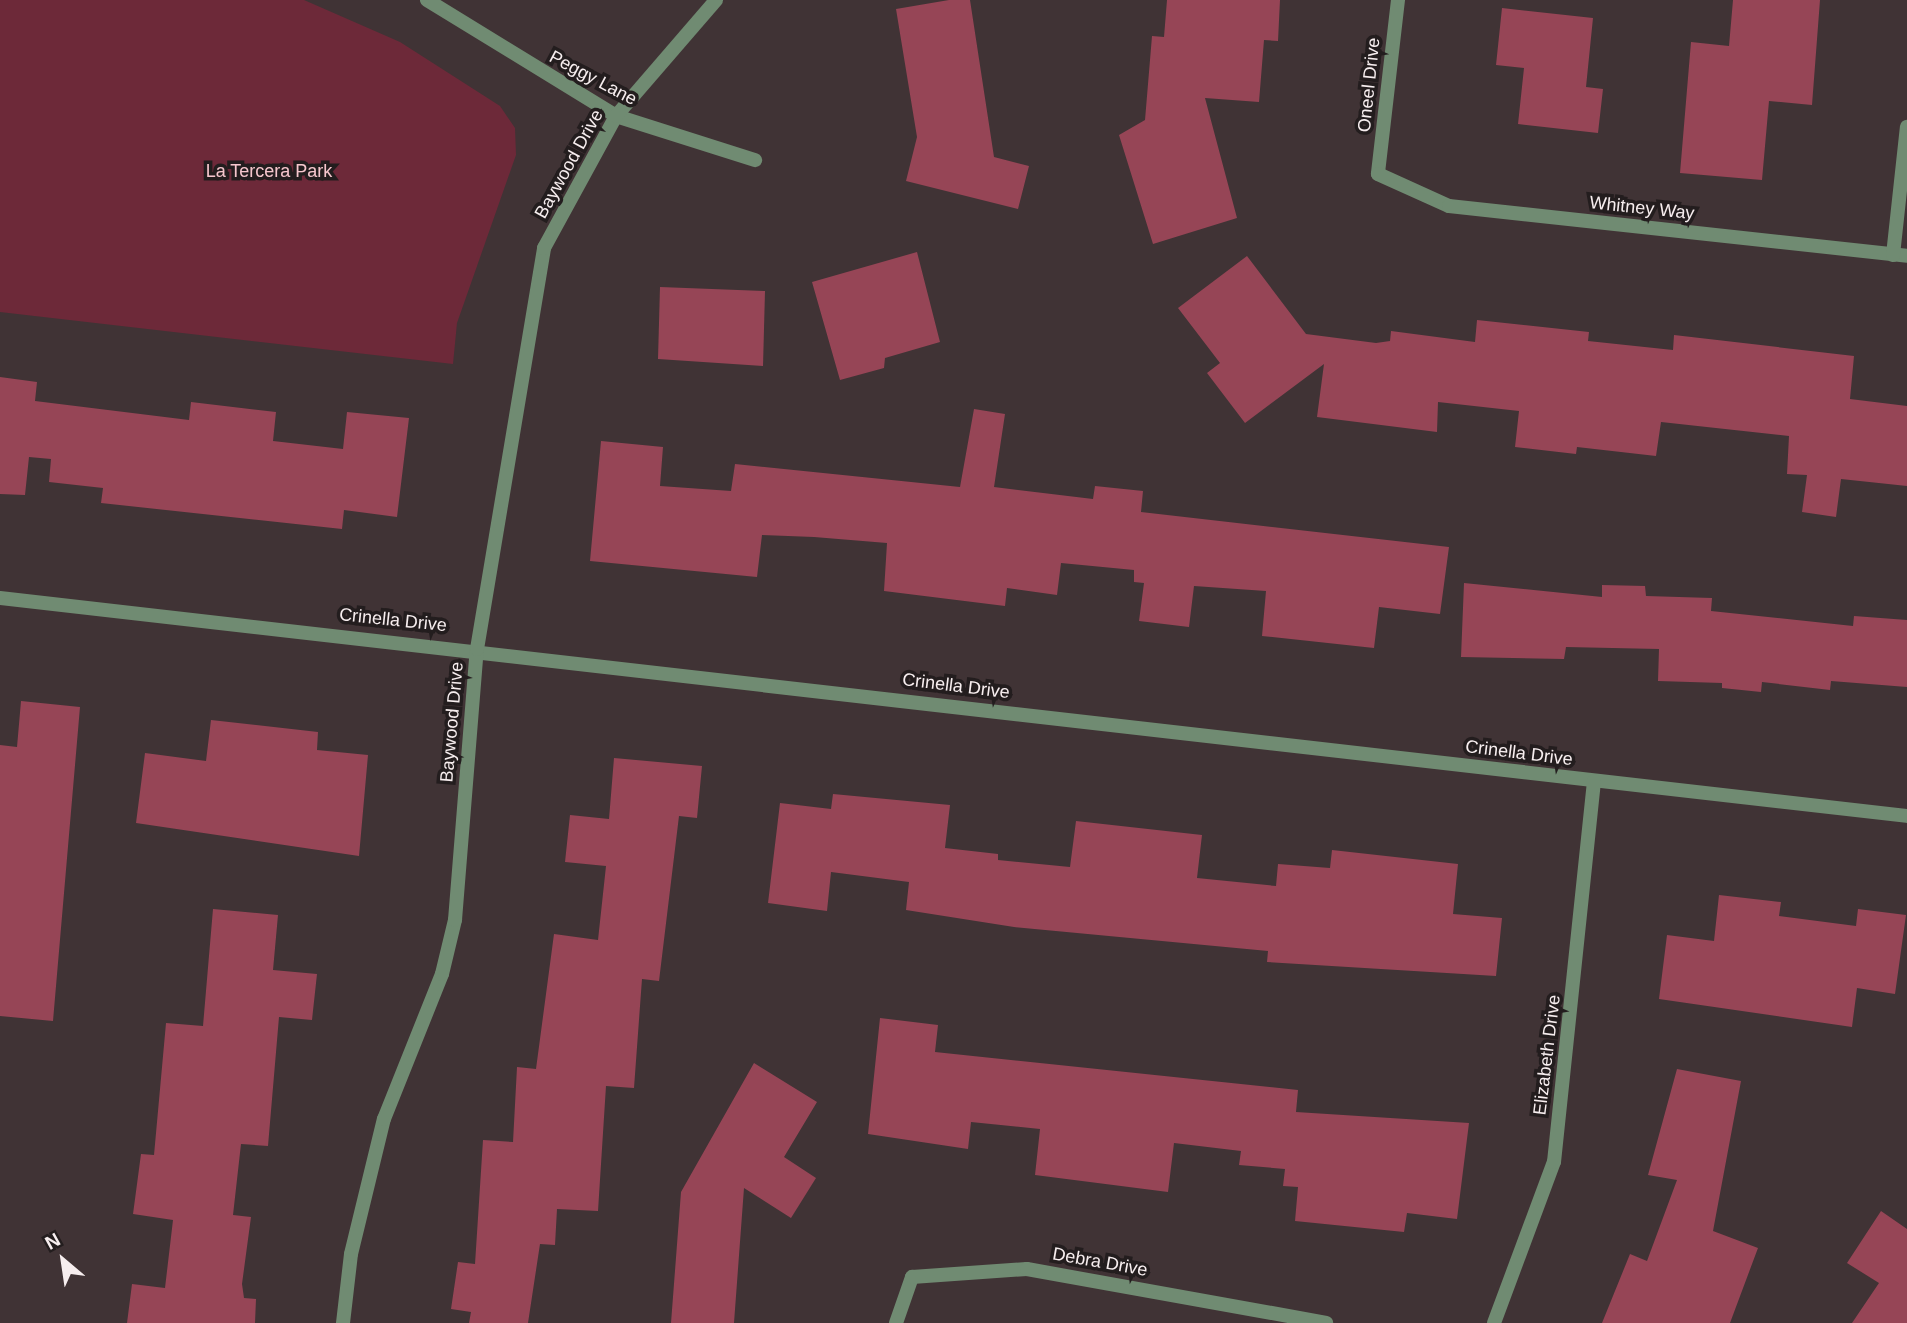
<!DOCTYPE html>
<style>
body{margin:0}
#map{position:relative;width:1907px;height:1323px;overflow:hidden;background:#403335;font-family:Arial,sans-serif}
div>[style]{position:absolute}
.green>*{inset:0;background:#6d2939}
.building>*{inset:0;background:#964556}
.minor>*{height:14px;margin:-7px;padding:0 7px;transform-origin:7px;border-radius:7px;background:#708b72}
span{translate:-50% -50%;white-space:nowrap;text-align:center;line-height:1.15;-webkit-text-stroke:7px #231d1e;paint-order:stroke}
.street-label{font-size:18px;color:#f7eeef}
.park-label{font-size:18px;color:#f6c6cd}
.north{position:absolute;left:28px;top:1225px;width:70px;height:70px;-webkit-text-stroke:5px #231d1e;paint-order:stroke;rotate:331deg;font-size:19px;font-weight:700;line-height:28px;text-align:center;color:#f7eeef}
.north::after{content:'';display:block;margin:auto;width:24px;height:32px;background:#f7eeef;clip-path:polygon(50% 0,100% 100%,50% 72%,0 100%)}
</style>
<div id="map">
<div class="green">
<i style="clip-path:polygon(0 0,304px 0,400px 42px,500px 106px,515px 128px,516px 155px,457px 323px,453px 364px,0 312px)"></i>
</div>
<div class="building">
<i style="clip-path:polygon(949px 0,970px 0,994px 157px,1029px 166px,1018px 209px,906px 181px,917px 137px,896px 9px)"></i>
<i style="clip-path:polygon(1167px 0,1280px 0,1278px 41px,1264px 40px,1259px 102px,1205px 98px,1237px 218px,1153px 244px,1119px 135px,1145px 120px,1152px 36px,1164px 37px)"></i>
<i style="clip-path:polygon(1733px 0,1820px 0,1812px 105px,1769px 101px,1762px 180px,1680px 173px,1691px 42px,1729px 46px)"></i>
<i style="clip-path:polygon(1502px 8px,1593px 18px,1586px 87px,1603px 89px,1598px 133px,1518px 124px,1524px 68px,1496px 65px)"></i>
<i style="clip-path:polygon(917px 252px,940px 342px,885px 358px,884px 368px,840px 380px,812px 282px)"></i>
<i style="clip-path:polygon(1247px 256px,1306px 334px,1376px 343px,1390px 341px,1391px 331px,1475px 342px,1477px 320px,1589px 332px,1588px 341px,1673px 350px,1674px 335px,1854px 356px,1850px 399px,1907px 406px,1907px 486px,1841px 479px,1836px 517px,1802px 512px,1807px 475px,1787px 474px,1789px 436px,1661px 422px,1656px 456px,1577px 447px,1576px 454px,1515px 447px,1519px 411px,1438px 402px,1437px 432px,1317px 417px,1324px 364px,1245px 423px,1207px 373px,1220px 363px,1178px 308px)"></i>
<i style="clip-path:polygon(660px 287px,765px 291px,763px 366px,658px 359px)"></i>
<i style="clip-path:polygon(0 377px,37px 382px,35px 401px,189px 420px,191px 402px,276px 412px,273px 441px,343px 449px,347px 412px,409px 418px,397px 517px,344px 510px,342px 529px,101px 503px,103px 488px,49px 482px,51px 459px,29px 457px,25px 495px,0 494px)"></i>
<i style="clip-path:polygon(974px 409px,1005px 414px,994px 487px,1093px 499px,1095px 486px,1143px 491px,1141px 512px,1449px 547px,1440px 614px,1379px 607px,1374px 648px,1262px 636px,1266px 591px,1194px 586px,1189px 627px,1139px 621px,1144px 583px,1134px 582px,1134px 570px,1061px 563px,1057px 595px,1007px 588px,1005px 606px,884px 591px,887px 543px,814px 537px,762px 535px,757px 577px,590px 561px,601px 441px,663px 447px,660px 486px,731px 491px,735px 464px,960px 487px)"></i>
<i style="clip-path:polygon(1464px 583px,1602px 597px,1602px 585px,1645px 586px,1646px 596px,1712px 598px,1711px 611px,1853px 626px,1854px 616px,1907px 620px,1907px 687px,1831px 681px,1830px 690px,1762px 682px,1761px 692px,1722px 688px,1722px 683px,1658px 681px,1659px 649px,1566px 647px,1564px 659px,1461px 657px)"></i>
<i style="clip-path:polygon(21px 701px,80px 707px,53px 1021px,0 1016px,0 745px,17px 747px)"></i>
<i style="clip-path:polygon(211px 720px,318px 732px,317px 750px,368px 755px,359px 856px,136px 823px,145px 753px,206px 761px)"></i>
<i style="clip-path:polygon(614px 758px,702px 766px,697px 818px,679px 816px,659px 981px,642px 979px,634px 1088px,606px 1086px,598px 1211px,557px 1209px,555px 1245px,540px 1244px,528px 1323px,469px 1323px,471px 1312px,451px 1309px,458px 1262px,475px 1264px,483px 1140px,513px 1142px,517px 1067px,536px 1069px,554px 934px,598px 940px,606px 866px,565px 862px,570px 815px,609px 819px)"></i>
<i style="clip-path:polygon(833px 794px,950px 805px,945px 848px,998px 854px,998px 860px,1070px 867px,1076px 821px,1202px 835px,1197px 878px,1276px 886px,1278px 864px,1330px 868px,1332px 850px,1458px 864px,1453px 914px,1502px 918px,1496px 976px,1267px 962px,1268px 951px,1014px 927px,906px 910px,909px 882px,831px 872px,827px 911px,768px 903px,780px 803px,831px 809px)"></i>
<i style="clip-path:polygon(1719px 895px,1781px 902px,1779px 916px,1856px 926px,1858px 909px,1906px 915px,1895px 994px,1857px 988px,1852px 1027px,1659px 999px,1667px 935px,1714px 941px)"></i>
<i style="clip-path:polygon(213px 909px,278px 915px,273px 970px,317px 974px,312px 1020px,279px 1017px,268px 1146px,241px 1144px,233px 1215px,251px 1217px,242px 1284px,244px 1298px,256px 1299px,255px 1323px,127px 1323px,132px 1284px,165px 1288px,173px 1220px,133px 1214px,141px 1154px,154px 1155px,166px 1023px,203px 1026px)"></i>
<i style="clip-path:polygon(880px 1018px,938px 1025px,935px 1052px,1298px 1090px,1296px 1112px,1469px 1123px,1457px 1219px,1407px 1213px,1404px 1232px,1295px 1221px,1298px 1187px,1283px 1186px,1285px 1169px,1239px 1165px,1241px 1151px,1174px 1143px,1168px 1192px,1035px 1175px,1040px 1129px,971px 1122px,968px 1149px,868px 1134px)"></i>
<i style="clip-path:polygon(754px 1063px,817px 1102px,784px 1157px,816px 1178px,791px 1218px,744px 1188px,734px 1323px,671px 1323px,681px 1192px)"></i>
<i style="clip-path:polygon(1677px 1069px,1741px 1081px,1713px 1231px,1758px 1248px,1730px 1323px,1602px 1323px,1630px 1254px,1647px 1261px,1677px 1180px,1648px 1175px)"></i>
<i style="clip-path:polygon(1881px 1211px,1907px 1229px,1907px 1323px,1852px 1323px,1879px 1283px,1847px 1263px)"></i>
</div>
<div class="minor">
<i style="left:427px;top:0;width:222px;rotate:31.5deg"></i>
<i style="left:616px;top:116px;width:146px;rotate:17.6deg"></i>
<i style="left:1398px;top:0;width:175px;rotate:96.6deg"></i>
<i style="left:1378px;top:174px;width:78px;rotate:24.3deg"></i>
<i style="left:1449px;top:206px;width:461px;rotate:6.2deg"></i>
<i style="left:1893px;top:255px;width:129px;rotate:-83.8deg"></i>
<i style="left:0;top:598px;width:1919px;rotate:6.52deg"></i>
<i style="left:343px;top:1323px;width:69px;rotate:-83.4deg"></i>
<i style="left:351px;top:1254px;width:139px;rotate:-76.3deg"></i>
<i style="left:384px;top:1119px;width:156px;rotate:-68.2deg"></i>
<i style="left:442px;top:974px;width:56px;rotate:-76.5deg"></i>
<i style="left:455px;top:920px;width:272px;rotate:-85.4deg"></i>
<i style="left:477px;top:649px;width:407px;rotate:-80.5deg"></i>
<i style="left:544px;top:248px;width:150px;rotate:-61.4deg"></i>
<i style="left:616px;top:116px;width:153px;rotate:-49.2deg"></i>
<i style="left:896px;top:1323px;width:49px;rotate:-70.8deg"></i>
<i style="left:912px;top:1277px;width:115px;rotate:-4deg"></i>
<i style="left:1027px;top:1269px;width:304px;rotate:10.2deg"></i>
<i style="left:1494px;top:1323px;width:172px;rotate:-69.6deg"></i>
<i style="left:1554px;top:1162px;width:383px;rotate:-84deg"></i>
</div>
<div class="street-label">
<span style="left:593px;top:78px;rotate:28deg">Peggy Lane</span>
<span style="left:1369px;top:85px;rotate:-84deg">Oneel Drive</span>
<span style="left:569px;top:164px;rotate:-61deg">Baywood Drive</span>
<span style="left:1642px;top:208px;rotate:6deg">Whitney Way</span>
<span style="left:393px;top:620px;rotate:6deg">Crinella Drive</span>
<span style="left:956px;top:686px;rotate:7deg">Crinella Drive</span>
<span style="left:452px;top:722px;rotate:-85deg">Baywood Drive</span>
<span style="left:1519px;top:753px;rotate:7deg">Crinella Drive</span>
<span style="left:1547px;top:1055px;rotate:-83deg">Elizabeth Drive</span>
<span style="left:1100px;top:1262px;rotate:10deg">Debra Drive</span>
</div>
<div class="park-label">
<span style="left:269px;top:171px">La Tercera Park</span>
</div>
<div class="north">N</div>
</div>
